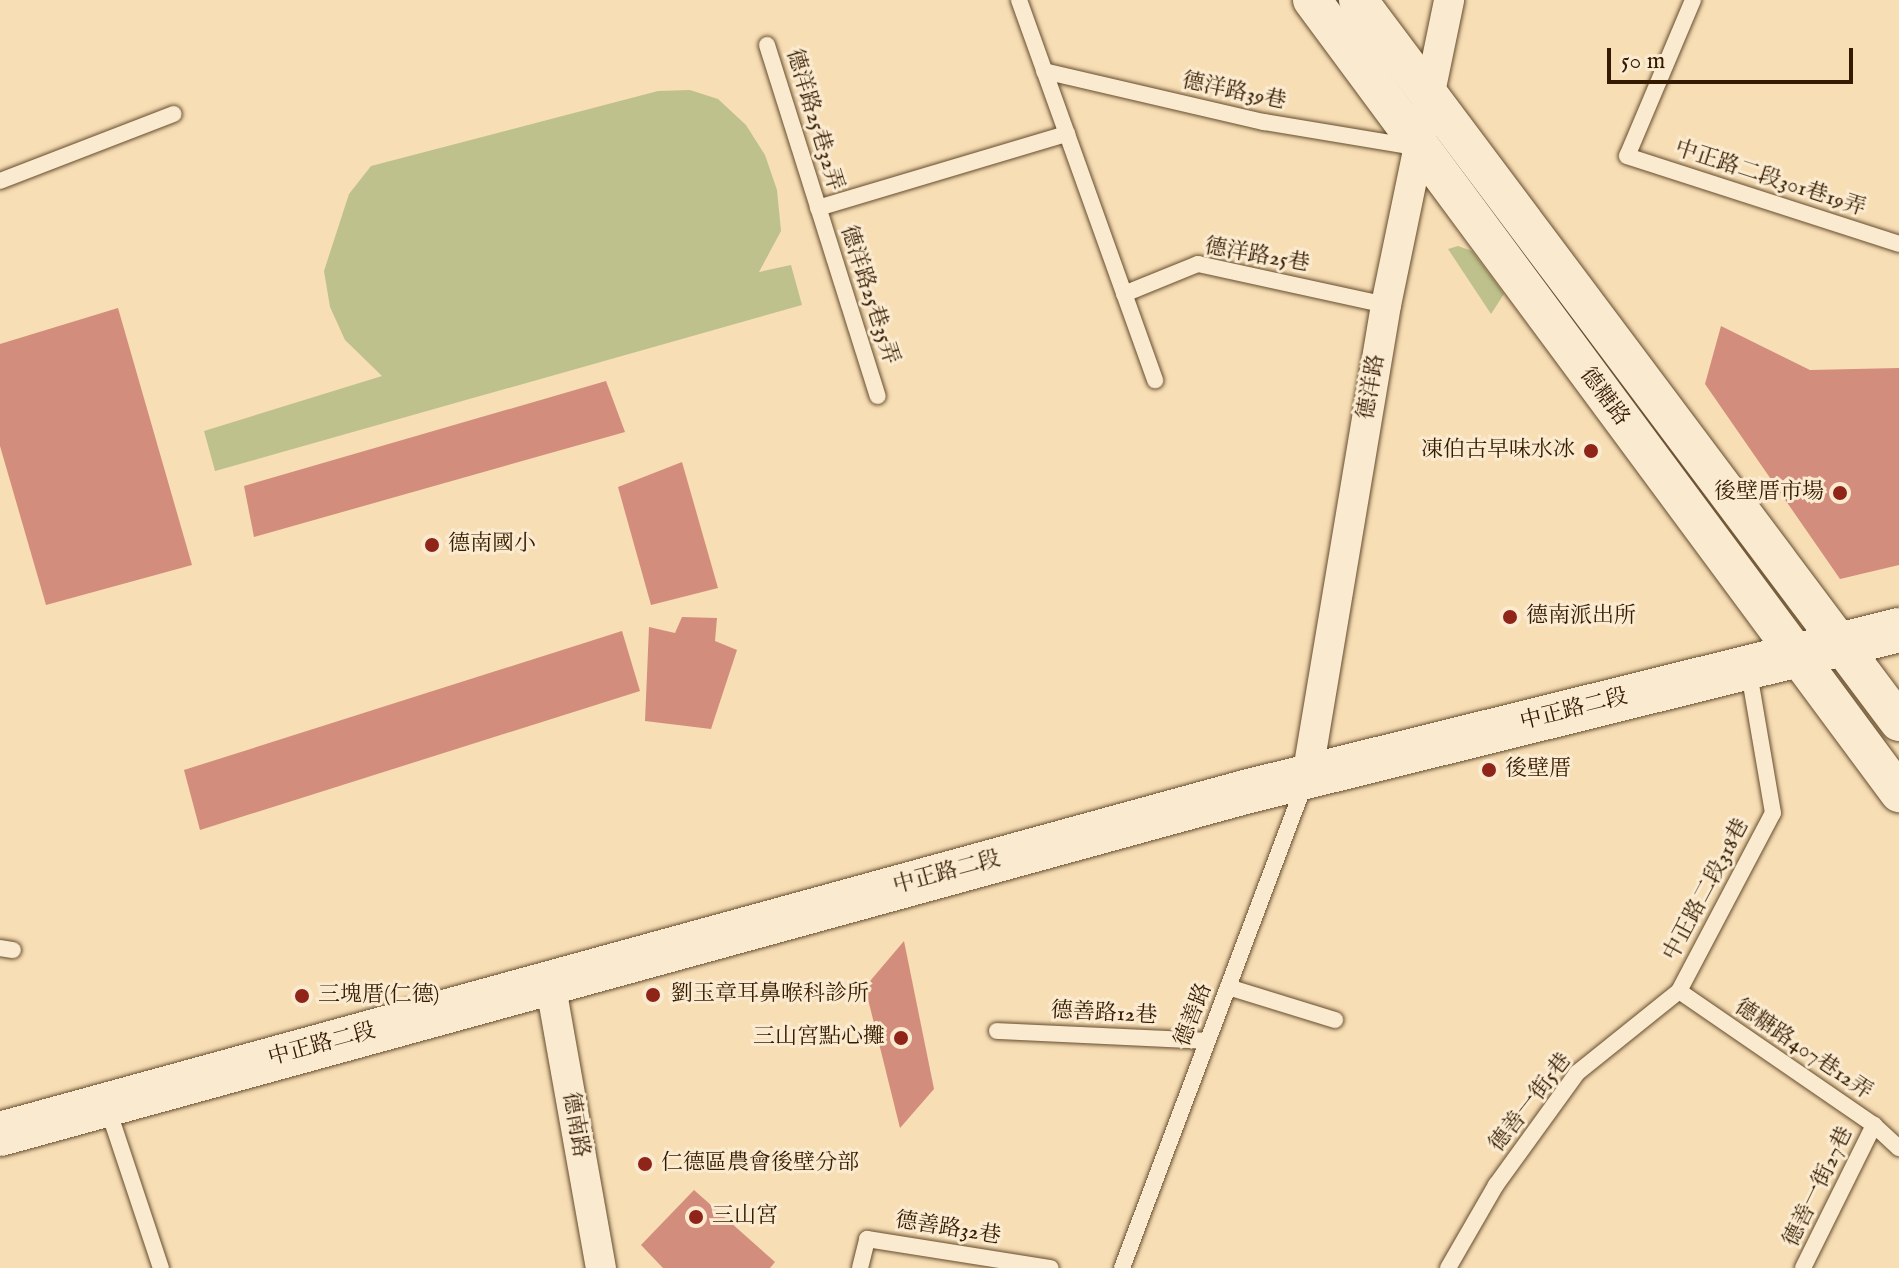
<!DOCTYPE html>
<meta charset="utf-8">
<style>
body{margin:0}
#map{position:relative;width:1899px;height:1268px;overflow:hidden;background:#f7deb5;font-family:"IM FELL English","Noto Serif TC",serif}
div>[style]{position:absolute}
.green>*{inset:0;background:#bec18c}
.building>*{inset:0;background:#d38d7c}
.roads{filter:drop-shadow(0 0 2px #654c2d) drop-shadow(0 0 2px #654c2d)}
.service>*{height:16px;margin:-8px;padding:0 8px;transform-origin:8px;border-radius:8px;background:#faeacf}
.minor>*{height:30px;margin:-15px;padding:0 15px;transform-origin:15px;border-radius:15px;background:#faeacf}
.tertiary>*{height:38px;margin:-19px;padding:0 19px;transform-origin:19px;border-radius:19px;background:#faeacf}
.secondary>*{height:44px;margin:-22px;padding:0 22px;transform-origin:22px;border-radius:22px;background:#faeacf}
.dots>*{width:22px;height:22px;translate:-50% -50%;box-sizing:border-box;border:4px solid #faeacf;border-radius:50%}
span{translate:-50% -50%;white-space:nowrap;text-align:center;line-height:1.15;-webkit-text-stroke:6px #faeacf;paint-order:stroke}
.street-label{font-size:22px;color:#341b00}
.poi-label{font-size:22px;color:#341b00}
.right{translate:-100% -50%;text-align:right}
.left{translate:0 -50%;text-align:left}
.scale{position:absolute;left:1607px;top:48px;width:246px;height:36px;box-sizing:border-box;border:4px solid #341b00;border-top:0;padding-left:10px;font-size:24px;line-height:28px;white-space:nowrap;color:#341b00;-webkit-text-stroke:6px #faeacf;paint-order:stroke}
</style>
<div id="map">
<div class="green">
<i style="clip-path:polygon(690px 90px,718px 99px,746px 125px,765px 155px,777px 190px,781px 231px,759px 272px,791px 265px,802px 305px,215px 471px,204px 431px,382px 376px,345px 340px,330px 307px,324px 271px,349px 194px,371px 166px,658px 91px)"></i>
<i style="clip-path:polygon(1458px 246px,1472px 251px,1504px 294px,1491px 314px,1448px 249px)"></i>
</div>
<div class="building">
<i style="clip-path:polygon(118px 308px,192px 565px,46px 605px,0 446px,0 344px)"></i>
<i style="clip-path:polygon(1721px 326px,1810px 370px,1899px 368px,1899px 565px,1840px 579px,1705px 384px)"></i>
<i style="clip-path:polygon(606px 381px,625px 432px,254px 537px,244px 486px)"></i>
<i style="clip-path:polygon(682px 462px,718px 588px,651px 605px,618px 487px)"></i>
<i style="clip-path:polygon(682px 617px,717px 618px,715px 641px,737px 650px,711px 729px,645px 721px,649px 627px,675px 633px)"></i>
<i style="clip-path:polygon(622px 631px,640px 691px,200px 830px,184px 770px)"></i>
<i style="clip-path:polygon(904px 941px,934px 1089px,900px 1128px,865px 987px)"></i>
<i style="clip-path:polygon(694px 1190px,775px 1262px,770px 1268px,663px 1268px,641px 1245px)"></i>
</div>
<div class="roads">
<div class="service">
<i style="left:1019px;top:0;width:404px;rotate:70.3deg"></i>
<i style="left:1693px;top:0;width:169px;rotate:112.9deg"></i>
<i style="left:1627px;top:156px;width:286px;rotate:17.9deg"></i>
<i style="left:767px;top:45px;width:368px;rotate:72.5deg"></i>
<i style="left:1044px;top:71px;width:226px;rotate:13.1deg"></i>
<i style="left:1264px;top:122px;width:153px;rotate:9.4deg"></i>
<i style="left:0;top:181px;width:186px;rotate:-21.1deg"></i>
<i style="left:818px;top:208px;width:260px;rotate:-16.6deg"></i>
<i style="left:1124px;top:294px;width:80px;rotate:-22.1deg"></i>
<i style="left:1198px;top:264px;width:192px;rotate:12.3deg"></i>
<i style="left:0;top:948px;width:13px;rotate:9deg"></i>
<i style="left:1228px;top:987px;width:112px;rotate:17.1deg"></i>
<i style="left:1679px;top:991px;width:237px;rotate:34.5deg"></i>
<i style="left:1874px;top:1125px;width:34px;rotate:43deg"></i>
<i style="left:997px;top:1031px;width:210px;rotate:2.7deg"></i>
<i style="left:107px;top:1106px;width:171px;rotate:71.6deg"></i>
<i style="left:860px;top:1268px;width:30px;rotate:-76deg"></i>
<i style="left:867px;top:1239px;width:186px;rotate:9deg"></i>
<i style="left:1122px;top:1268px;width:518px;rotate:-69.33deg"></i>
<i style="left:1448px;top:1268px;width:96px;rotate:-60deg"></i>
<i style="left:1496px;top:1185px;width:138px;rotate:-54.1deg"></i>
<i style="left:1577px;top:1073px;width:131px;rotate:-38.8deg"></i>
<i style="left:1679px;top:991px;width:201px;rotate:-62.2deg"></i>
<i style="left:1773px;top:813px;width:148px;rotate:-99.7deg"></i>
<i style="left:1803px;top:1268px;width:160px;rotate:-63.6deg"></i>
</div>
<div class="minor">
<i style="left:1307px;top:777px;width:479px;rotate:-80.5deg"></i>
<i style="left:1386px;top:305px;width:311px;rotate:-78.3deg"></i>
<i style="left:550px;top:982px;width:291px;rotate:79.9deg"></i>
</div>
<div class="tertiary">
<i style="left:1312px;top:0;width:987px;rotate:53.49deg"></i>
<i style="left:1358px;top:0;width:902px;rotate:53.16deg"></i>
</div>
<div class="secondary">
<i style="left:0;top:1134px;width:1291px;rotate:-15.36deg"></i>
<i style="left:1245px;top:792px;width:674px;rotate:-13.91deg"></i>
</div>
</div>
<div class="dots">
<i style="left:1591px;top:451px;background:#8f2418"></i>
<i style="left:1840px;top:493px;background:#8f2418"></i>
<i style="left:432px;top:545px;background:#8f2418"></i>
<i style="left:1510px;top:617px;background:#8f2418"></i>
<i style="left:1489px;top:770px;background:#8f2418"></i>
<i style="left:653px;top:995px;background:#8f2418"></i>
<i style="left:302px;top:996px;background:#8f2418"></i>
<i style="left:901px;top:1038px;background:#8f2418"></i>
<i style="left:645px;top:1164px;background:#8f2418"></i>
<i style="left:696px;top:1217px;background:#8f2418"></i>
</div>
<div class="street-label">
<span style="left:1234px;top:92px;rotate:12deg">德洋路39巷</span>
<span style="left:814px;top:120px;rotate:73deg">德洋路25巷32弄</span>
<span style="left:1770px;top:179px;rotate:18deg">中正路二段301巷19弄</span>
<span style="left:1257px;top:256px;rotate:10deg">德洋路25巷</span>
<span style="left:869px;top:295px;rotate:72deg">德洋路25巷35弄</span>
<span style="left:1372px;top:387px;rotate:-80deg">德洋路</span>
<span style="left:1604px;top:397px;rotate:53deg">德糖路</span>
<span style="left:1574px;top:710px;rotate:-14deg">中正路二段</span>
<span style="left:947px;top:873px;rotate:-15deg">中正路二段</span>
<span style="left:1707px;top:890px;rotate:-62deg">中正路二段318巷</span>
<span style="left:1104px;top:1014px;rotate:3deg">德善路12巷</span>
<span style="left:1194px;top:1015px;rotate:-69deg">德善路</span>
<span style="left:322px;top:1045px;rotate:-15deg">中正路二段</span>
<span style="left:1803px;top:1050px;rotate:34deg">德糖路407巷12弄</span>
<span style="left:1531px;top:1103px;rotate:-52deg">德善一街5巷</span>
<span style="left:575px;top:1125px;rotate:80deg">德南路</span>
<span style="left:1819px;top:1187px;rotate:-64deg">德善一街27巷</span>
<span style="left:948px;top:1229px;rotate:9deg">德善路32巷</span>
</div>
<div class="poi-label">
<span class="right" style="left:1575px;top:451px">凍伯古早味水冰</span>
<span class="right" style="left:1824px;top:493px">後壁厝市場</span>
<span class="left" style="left:448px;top:545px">德南國小</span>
<span class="left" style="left:1526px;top:617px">德南派出所</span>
<span class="left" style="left:1505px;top:770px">後壁厝</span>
<span class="left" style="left:671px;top:995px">劉玉章耳鼻喉科診所</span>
<span class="left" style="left:318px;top:996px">三塊厝(仁德)</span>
<span class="right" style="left:885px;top:1038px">三山宮點心攤</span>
<span class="left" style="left:661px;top:1164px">仁德區農會後壁分部</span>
<span class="left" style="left:712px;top:1217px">三山宮</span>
</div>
<div class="scale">50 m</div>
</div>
